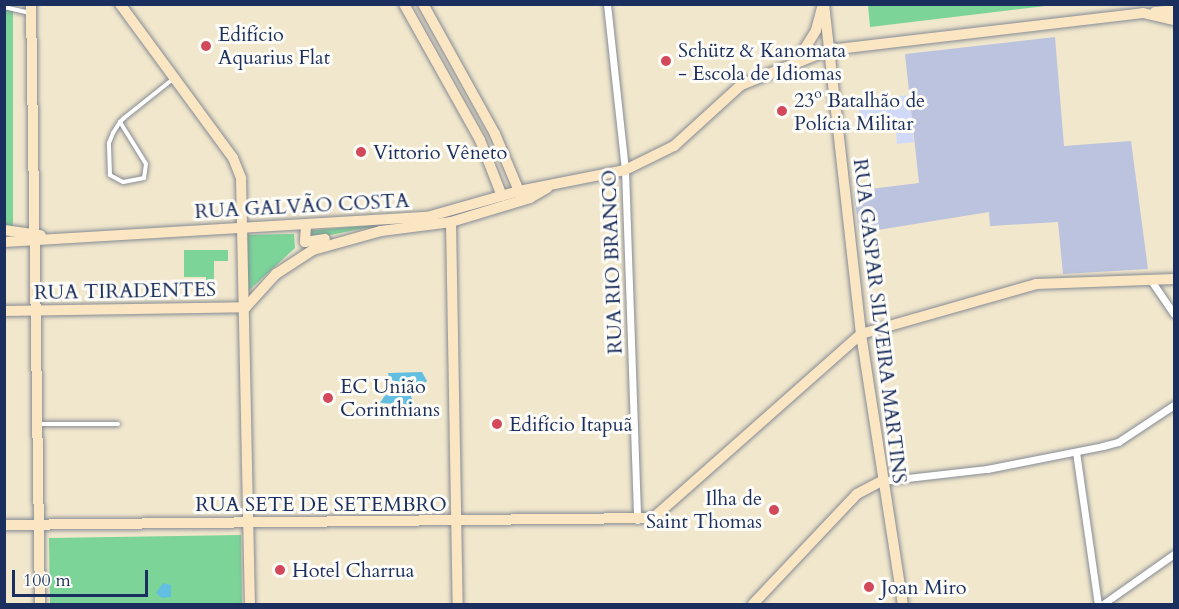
<!DOCTYPE html>
<meta charset="utf-8">
<style>
body{margin:0}
#map{position:relative;width:1179px;height:609px;overflow:hidden;background:#f1e7cc;font-family:Cardo,serif}
div>[style]{position:absolute}
.built>*{inset:0;background:#d1d9f9}
.industrial>*{inset:0;background:#bbc3de}
.green>*{inset:0;background:#7cd499}
.water>*{inset:0;background:#63bfe1}
.roads{filter:drop-shadow(0 0 2px #868b95) drop-shadow(0 0 2px #868b95)}
.lane>*{height:4px;margin:-2px;padding:0 2px;transform-origin:2px;border-radius:2px;background:#fff}
.street>*{height:7px;margin:-3.5px;padding:0 3.5px;transform-origin:3.5px;border-radius:3.5px;background:#fff}
.secondary>*{height:10px;margin:-5px;padding:0 5px;transform-origin:5px;border-radius:5px;background:#fbe6c4}
.dots>*{width:16px;height:16px;translate:-50% -50%;box-sizing:border-box;border:3px solid #fdfcf7;border-radius:50%}
span{translate:-50% -50%;white-space:nowrap;text-align:center;line-height:1.15;-webkit-text-stroke:6px #fdfcf7;paint-order:stroke}
.poi-label{font-size:20px;color:#1b2f5e}
.left{translate:0 -50%;text-align:left}
.right{translate:-100% -50%;text-align:right}
.street-label{font-size:20px;color:#1b2f5e}
.frame{position:absolute;inset:0;border:6px solid #1b2f5e;pointer-events:none}
.scale{position:absolute;left:12px;top:570px;width:136px;height:27px;box-sizing:border-box;border:3px solid #1b2f5e;border-top:0;padding-left:8px;font-size:18px;line-height:21px;white-space:nowrap;color:#1b2f5e;-webkit-text-stroke:4px #fdfcf7;paint-order:stroke}
</style>
<div id="map">
<div class="built">
<i style="clip-path:polygon(910px 95px,914px 142px,897px 144px,895px 118px,860px 121px,858px 100px)"></i>
</div>
<div class="industrial">
<i style="clip-path:polygon(1055px 37px,1064px 146px,1131px 141px,1148px 269px,1063px 274px,1058px 222px,990px 226px,989px 212px,859px 233px,854px 191px,919px 183px,905px 54px)"></i>
</div>
<div class="green">
<i style="clip-path:polygon(4px 5px,13px 5px,13px 228px,4px 227px)"></i>
<i style="clip-path:polygon(1054px 5px,870px 27px,868px 5px,868px 4px)"></i>
<i style="clip-path:polygon(519px 197px,408px 225px,365px 228px,311px 239px,306px 231px,420px 221px)"></i>
<i style="clip-path:polygon(294px 234px,295px 248px,246px 293px,245px 235px)"></i>
<i style="clip-path:polygon(184px 250px,228px 250px,228px 261px,214px 261px,214px 281px,206px 281px,206px 277px,184px 277px)"></i>
<i style="clip-path:polygon(241px 535px,242px 604px,50px 604px,49px 538px)"></i>
</div>
<div class="water">
<i style="clip-path:polygon(422px 372px,427px 381px,411px 396px,414px 405px,380px 403px,391px 386px,388px 373px)"></i>
<i style="clip-path:polygon(163px 583px,171px 585px,171px 597px,162px 598px,156px 593px)"></i>
</div>
<div class="roads">
<div class="lane">
<i style="left:4px;top:7px;width:27px;rotate:13deg"></i>
<i style="left:120px;top:122px;width:49px;rotate:58.2deg"></i>
<i style="left:146px;top:164px;width:14px;rotate:98deg"></i>
<i style="left:144px;top:178px;width:21px;rotate:169deg"></i>
<i style="left:123px;top:182px;width:15px;rotate:-152deg"></i>
<i style="left:110px;top:175px;width:32px;rotate:-92deg"></i>
<i style="left:109px;top:143px;width:11px;rotate:-68deg"></i>
<i style="left:113px;top:133px;width:13px;rotate:-58deg"></i>
<i style="left:120px;top:122px;width:6px;rotate:-45deg"></i>
<i style="left:124px;top:118px;width:63px;rotate:-38.5deg"></i>
<i style="left:40px;top:424px;width:78px"></i>
</div>
<div class="street">
<i style="left:607px;top:4px;width:167px;rotate:83.8deg"></i>
<i style="left:625px;top:170px;width:350px;rotate:88deg"></i>
<i style="left:1150px;top:279px;width:42px;rotate:55.6deg"></i>
<i style="left:1076px;top:452px;width:154px;rotate:81.8deg"></i>
<i style="left:881px;top:481px;width:107px;rotate:-6.5deg"></i>
<i style="left:987px;top:469px;width:118px;rotate:-11.2deg"></i>
<i style="left:1103px;top:446px;width:16px;rotate:-15deg"></i>
<i style="left:1118px;top:442px;width:67px;rotate:-33.5deg"></i>
<i style="left:1103px;top:604px;width:87px;rotate:-35.2deg"></i>
</div>
<div class="secondary">
<i style="left:31px;top:4px;width:600px;rotate:89.14deg"></i>
<i style="left:120px;top:4px;width:191px;rotate:53.7deg"></i>
<i style="left:233px;top:158px;width:22px;rotate:68deg"></i>
<i style="left:241px;top:178px;width:426px;rotate:88.8deg"></i>
<i style="left:404px;top:4px;width:156px;rotate:60.8deg"></i>
<i style="left:480px;top:140px;width:60px;rotate:68.6deg"></i>
<i style="left:423px;top:4px;width:149px;rotate:61deg"></i>
<i style="left:495px;top:134px;width:67px;rotate:67.2deg"></i>
<i style="left:824px;top:4px;width:332px;rotate:83.6deg"></i>
<i style="left:861px;top:334px;width:273px;rotate:81.2deg"></i>
<i style="left:1155px;top:12px;width:19px;rotate:-6deg"></i>
<i style="left:797px;top:61px;width:36px;rotate:-58deg"></i>
<i style="left:816px;top:30px;width:23px;rotate:-75deg"></i>
<i style="left:451px;top:222px;width:382px;rotate:89deg"></i>
<i style="left:306px;top:226px;width:16px;rotate:94deg"></i>
<i style="left:305px;top:242px;width:20px;rotate:-9deg"></i>
<i style="left:4px;top:230px;width:37px;rotate:8deg"></i>
<i style="left:4px;top:242px;width:424px;rotate:-3.4deg"></i>
<i style="left:427px;top:217px;width:96px;rotate:-15.8deg"></i>
<i style="left:519px;top:191px;width:108px;rotate:-11.2deg"></i>
<i style="left:625px;top:170px;width:55px;rotate:-26.1deg"></i>
<i style="left:674px;top:146px;width:91px;rotate:-42.3deg"></i>
<i style="left:741px;top:85px;width:95px;rotate:-21.7deg"></i>
<i style="left:829px;top:50px;width:316px;rotate:-6.7deg"></i>
<i style="left:1143px;top:13px;width:32px;rotate:13deg"></i>
<i style="left:4px;top:311px;width:242px;rotate:-0.9deg"></i>
<i style="left:246px;top:307px;width:45px;rotate:-47.7deg"></i>
<i style="left:276px;top:274px;width:44px;rotate:-33deg"></i>
<i style="left:313px;top:250px;width:71px;rotate:-15.6deg"></i>
<i style="left:381px;top:231px;width:71px;rotate:-7.3deg"></i>
<i style="left:451px;top:222px;width:83px;rotate:-16.9deg"></i>
<i style="left:530px;top:198px;width:20px;rotate:-30deg"></i>
<i style="left:4px;top:525px;width:649px;rotate:-0.62deg"></i>
<i style="left:653px;top:518px;width:278px;rotate:-41.5deg"></i>
<i style="left:861px;top:334px;width:182px;rotate:-15.9deg"></i>
<i style="left:1036px;top:284px;width:138px;rotate:-2.1deg"></i>
<i style="left:753px;top:604px;width:151px;rotate:-46.6deg"></i>
<i style="left:857px;top:494px;width:27px;rotate:-28deg"></i>
</div>
</div>
<div class="dots">
<i style="left:206px;top:46px;background:#d1495b"></i>
<i style="left:666px;top:61px;background:#d1495b"></i>
<i style="left:782px;top:111px;background:#d1495b"></i>
<i style="left:361px;top:152px;background:#d1495b"></i>
<i style="left:328px;top:398px;background:#d1495b"></i>
<i style="left:497px;top:424px;background:#d1495b"></i>
<i style="left:774px;top:510px;background:#d1495b"></i>
<i style="left:280px;top:570px;background:#d1495b"></i>
<i style="left:869px;top:587px;background:#d1495b"></i>
</div>
<div class="poi-label">
<span class="left" style="left:218px;top:46px">Edifício<br>Aquarius Flat</span>
<span class="left" style="left:678px;top:62px">Schütz &amp; Kanomata<br>- Escola de Idiomas</span>
<span class="left" style="left:794px;top:112px">23º Batalhão de<br>Polícia Militar</span>
<span class="left" style="left:373px;top:152px">Vittorio Vêneto</span>
<span class="left" style="left:340px;top:398px">EC União<br>Corinthians</span>
<span class="left" style="left:509px;top:424px">Edifício Itapuã</span>
<span class="right" style="left:762px;top:510px">Ilha de<br>Saint Thomas</span>
<span class="left" style="left:292px;top:570px">Hotel Charrua</span>
<span class="left" style="left:881px;top:587px">Joan Miro</span>
</div>
<div class="street-label">
<span style="left:302px;top:206px;rotate:-3deg">RUA GALVÃO COSTA</span>
<span style="left:612px;top:262px;rotate:-92deg">RUA RIO BRANCO</span>
<span style="left:125px;top:291px;rotate:-1deg">RUA TIRADENTES</span>
<span style="left:880px;top:321px;rotate:83deg">RUA GASPAR SILVEIRA MARTINS</span>
<span style="left:321px;top:504px">RUA SETE DE SETEMBRO</span>
</div>
<div class="frame"></div>
<div class="scale">100 m</div>
</div>
